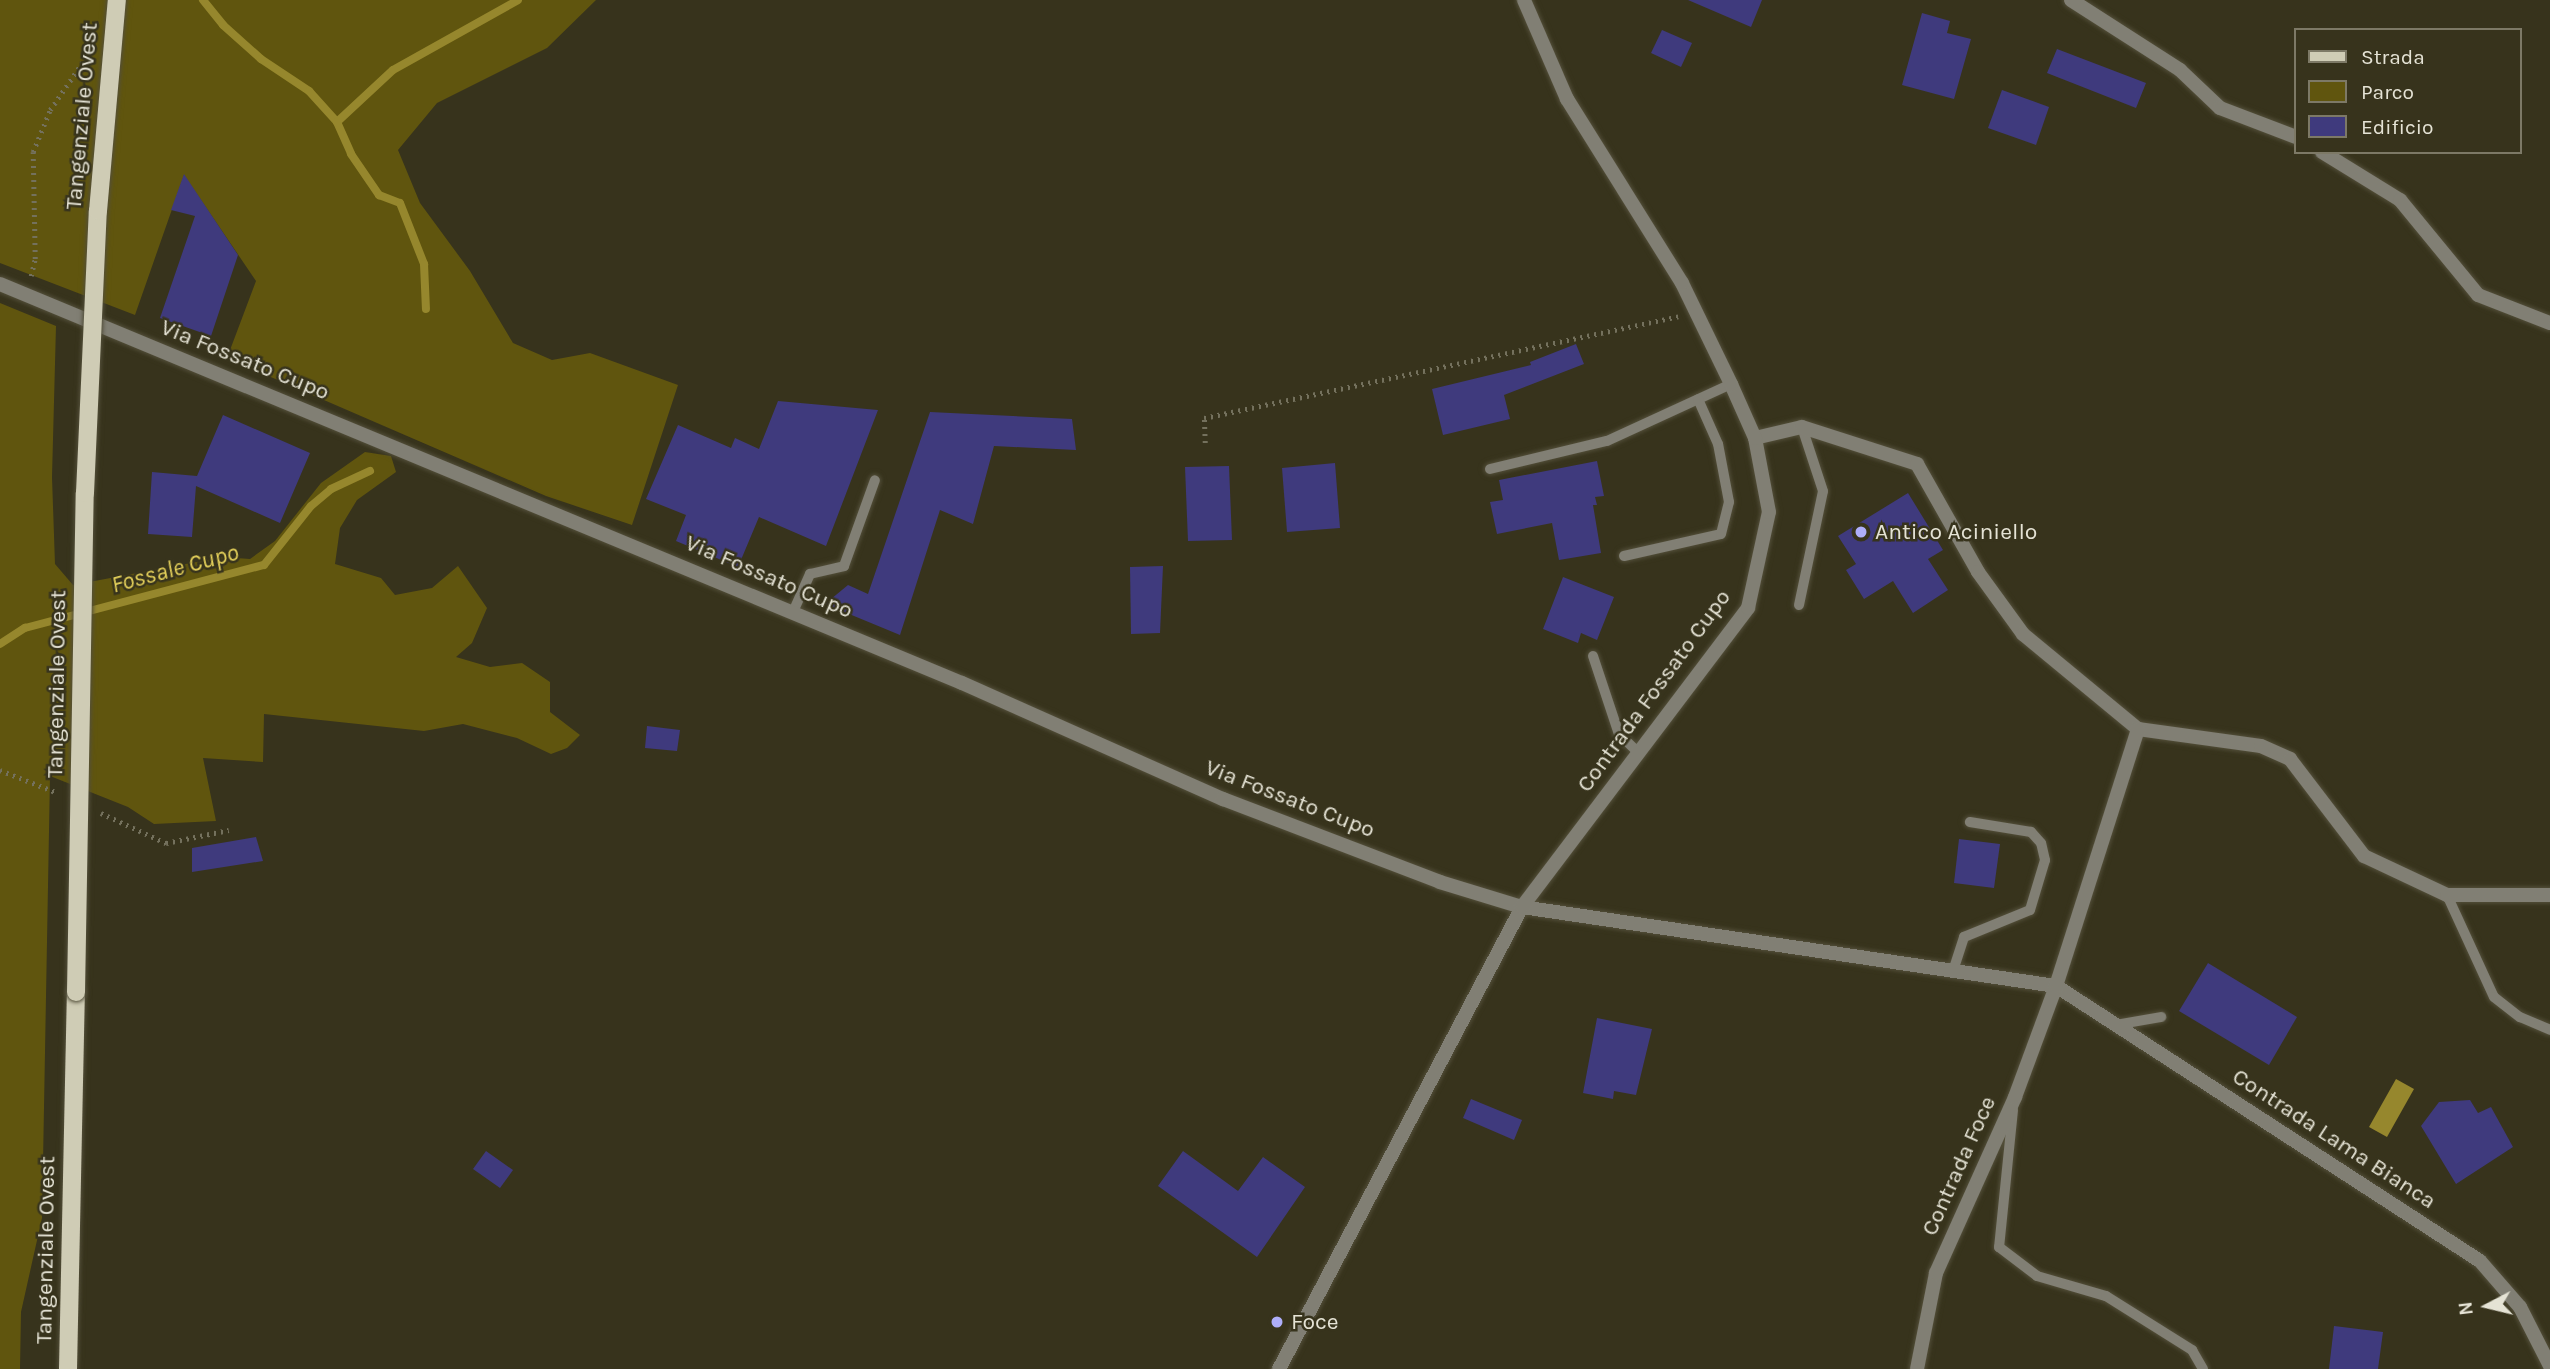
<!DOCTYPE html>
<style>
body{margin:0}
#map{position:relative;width:2550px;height:1369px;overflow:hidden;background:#37331c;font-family:Karla,sans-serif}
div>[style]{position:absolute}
.green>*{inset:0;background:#60550e}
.water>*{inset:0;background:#96872d}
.stream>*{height:8px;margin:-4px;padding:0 4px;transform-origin:4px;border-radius:4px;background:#96872d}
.building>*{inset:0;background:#3f3a7d}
.path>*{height:4.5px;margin-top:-2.25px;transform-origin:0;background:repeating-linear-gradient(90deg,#74715d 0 2px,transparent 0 7px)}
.roads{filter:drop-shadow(0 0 2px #534f3a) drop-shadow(0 0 2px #534f3a)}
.service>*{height:10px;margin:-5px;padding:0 5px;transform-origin:5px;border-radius:5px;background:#817f74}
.minor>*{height:14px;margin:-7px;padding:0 7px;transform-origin:7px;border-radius:7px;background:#817f74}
.primary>*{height:18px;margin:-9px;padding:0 9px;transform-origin:9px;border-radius:9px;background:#cfccb5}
.bridges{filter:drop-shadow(0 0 2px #534f3a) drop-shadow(0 0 2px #534f3a)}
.primary-bridge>*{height:18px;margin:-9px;padding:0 9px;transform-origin:9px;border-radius:9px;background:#cfccb5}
.dots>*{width:19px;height:19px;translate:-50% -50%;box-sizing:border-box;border:4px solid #37331c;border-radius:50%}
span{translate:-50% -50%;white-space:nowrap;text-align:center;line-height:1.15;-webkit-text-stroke:5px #37331c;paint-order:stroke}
.street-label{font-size:23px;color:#e5e3d5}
.poi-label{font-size:23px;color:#e5e3d5}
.left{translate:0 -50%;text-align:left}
.water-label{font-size:24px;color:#e6d25b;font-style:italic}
.legend{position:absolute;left:2294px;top:28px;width:228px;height:126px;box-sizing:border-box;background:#37331c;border:2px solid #7d7966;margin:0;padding:9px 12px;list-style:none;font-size:21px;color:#e5e3d5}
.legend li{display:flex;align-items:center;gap:14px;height:35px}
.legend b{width:35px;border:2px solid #7d7966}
.north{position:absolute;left:2452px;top:1271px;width:70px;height:70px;-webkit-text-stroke:5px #37331c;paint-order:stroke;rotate:263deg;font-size:19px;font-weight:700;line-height:28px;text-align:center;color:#e5e3d5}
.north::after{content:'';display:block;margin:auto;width:24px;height:32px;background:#e5e3d5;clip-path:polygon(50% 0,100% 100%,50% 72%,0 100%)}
</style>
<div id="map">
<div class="green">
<i style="clip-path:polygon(0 0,596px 0,547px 48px,437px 103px,398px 150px,420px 203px,470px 271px,513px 343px,552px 360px,590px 353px,678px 385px,632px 525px,546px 496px,227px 358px,256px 281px,184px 175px,135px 315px,0 263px)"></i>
<i style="clip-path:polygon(0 303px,56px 326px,52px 477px,55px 564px,73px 585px,223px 557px,250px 559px,275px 541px,321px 483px,365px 452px,391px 456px,396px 472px,357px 500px,340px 528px,335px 564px,381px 578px,395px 595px,432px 588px,458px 566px,487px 608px,472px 643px,456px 657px,490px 667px,522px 663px,550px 682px,550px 712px,580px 735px,567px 748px,551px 754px,517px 738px,463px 724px,424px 731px,264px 714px,263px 762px,203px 758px,216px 821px,154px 824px,128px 807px,50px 776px,42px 1218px,21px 1312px,20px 1369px,0 1369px)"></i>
</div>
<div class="water">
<i style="clip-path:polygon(2396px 1079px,2414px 1089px,2387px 1137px,2369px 1127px)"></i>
</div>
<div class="stream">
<i style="left:203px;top:0;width:32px;rotate:51deg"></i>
<i style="left:223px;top:25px;width:51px;rotate:41.8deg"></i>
<i style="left:261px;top:59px;width:58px;rotate:33.7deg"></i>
<i style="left:309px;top:91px;width:42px;rotate:47.9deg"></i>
<i style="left:337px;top:122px;width:35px;rotate:66deg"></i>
<i style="left:351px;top:154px;width:50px;rotate:55.7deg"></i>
<i style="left:379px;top:195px;width:22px;rotate:21deg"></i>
<i style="left:400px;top:203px;width:66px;rotate:68.5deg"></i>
<i style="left:424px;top:264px;width:45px;rotate:87.5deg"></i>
<i style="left:337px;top:122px;width:76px;rotate:-42.9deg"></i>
<i style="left:393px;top:70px;width:143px;rotate:-29.2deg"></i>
<i style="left:0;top:644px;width:30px;rotate:-33deg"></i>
<i style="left:25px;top:628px;width:247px;rotate:-14.8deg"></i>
<i style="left:264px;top:565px;width:75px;rotate:-51.5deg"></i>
<i style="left:311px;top:506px;width:26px;rotate:-40deg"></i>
<i style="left:331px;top:489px;width:43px;rotate:-24.8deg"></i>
</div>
<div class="building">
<i style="clip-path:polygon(1688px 0,1762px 0,1751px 27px)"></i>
<i style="clip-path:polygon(1922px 13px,1950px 21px,1947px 33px,1971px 39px,1954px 99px,1902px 85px)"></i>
<i style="clip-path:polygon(1662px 30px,1692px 43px,1681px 67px,1651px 53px)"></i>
<i style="clip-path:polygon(2057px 49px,2146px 83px,2136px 108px,2047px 73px)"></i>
<i style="clip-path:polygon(2002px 90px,2049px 107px,2036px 145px,1988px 128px)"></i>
<i style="clip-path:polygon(184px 174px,238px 255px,211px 336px,160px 318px,195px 216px,171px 210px)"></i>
<i style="clip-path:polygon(1576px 344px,1584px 364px,1504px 395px,1510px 419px,1443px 435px,1432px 389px,1531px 365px,1530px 362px)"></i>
<i style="clip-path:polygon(778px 401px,878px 410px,826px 546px,759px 517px,738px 567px,676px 541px,686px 515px,646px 499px,678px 425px,731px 448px,735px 438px,759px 449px)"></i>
<i style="clip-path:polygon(930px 412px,1072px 419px,1076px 450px,994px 446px,973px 524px,940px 510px,900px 635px,825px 604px,848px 585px,868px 594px)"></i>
<i style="clip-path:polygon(223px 415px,310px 453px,280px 523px,196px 486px,192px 537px,148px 534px,152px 472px,197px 476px)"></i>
<i style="clip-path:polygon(1597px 461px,1604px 496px,1595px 497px,1597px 505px,1593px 505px,1601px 553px,1559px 560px,1552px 523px,1497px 534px,1490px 502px,1503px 500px,1499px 480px)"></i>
<i style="clip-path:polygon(1335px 463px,1340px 528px,1287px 532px,1282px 468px)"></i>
<i style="clip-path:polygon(1229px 466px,1232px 540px,1188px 541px,1185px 467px)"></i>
<i style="clip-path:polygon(1908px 493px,1943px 550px,1928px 559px,1948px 590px,1913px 613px,1893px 581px,1864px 599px,1846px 570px,1856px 564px,1838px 536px)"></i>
<i style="clip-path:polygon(1163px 566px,1160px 633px,1131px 634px,1130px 567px)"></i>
<i style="clip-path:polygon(1563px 577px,1614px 597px,1597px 640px,1581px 633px,1578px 643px,1543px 629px)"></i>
<i style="clip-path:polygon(647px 726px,680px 730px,677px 751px,645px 748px)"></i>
<i style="clip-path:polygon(256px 837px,263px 861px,192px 872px,192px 848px)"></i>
<i style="clip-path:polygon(1959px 839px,2000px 844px,1994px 888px,1954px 883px)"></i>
<i style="clip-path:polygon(2208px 963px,2297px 1017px,2269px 1065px,2179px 1011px)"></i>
<i style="clip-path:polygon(1597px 1018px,1652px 1029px,1636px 1095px,1614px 1091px,1613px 1099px,1583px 1093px)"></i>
<i style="clip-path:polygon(1471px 1099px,1522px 1120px,1514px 1140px,1463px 1118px)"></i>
<i style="clip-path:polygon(2470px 1100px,2478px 1113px,2491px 1107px,2513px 1147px,2456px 1184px,2421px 1126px,2439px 1102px)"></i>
<i style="clip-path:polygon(486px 1151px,513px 1170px,500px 1188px,473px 1169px)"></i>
<i style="clip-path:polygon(1183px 1151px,1238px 1191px,1263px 1157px,1305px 1187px,1257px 1257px,1158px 1186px)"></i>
<i style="clip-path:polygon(2334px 1326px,2383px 1332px,2378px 1369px,2329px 1369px)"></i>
</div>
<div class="path">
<i style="left:31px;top:276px;width:17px;rotate:-77deg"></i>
<i style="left:35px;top:259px;width:107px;rotate:-91.1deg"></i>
<i style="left:33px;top:152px;width:45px;rotate:-68deg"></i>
<i style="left:50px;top:110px;width:65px;rotate:-55.6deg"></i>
<i style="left:1205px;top:443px;width:25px;rotate:-92deg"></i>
<i style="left:1204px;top:418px;width:485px;rotate:-12.1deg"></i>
<i style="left:0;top:770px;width:62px;rotate:21.6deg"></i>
<i style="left:101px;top:813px;width:72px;rotate:24.8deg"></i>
<i style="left:166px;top:843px;width:64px;rotate:-11.7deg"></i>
</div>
<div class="roads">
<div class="service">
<i style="left:1490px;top:469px;width:120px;rotate:-13.5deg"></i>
<i style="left:1607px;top:441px;width:136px;rotate:-24.7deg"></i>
<i style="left:1624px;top:556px;width:99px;rotate:-12.8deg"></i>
<i style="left:1721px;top:534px;width:33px;rotate:-76deg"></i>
<i style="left:1729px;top:502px;width:59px;rotate:-100.7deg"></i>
<i style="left:1718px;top:444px;width:49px;rotate:-114deg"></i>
<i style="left:1799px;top:605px;width:116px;rotate:-78.1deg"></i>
<i style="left:1823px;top:491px;width:67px;rotate:-108.2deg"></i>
<i style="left:793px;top:612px;width:42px;rotate:-65.9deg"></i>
<i style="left:810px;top:574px;width:35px;rotate:-13deg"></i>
<i style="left:844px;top:566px;width:91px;rotate:-70.2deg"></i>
<i style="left:1593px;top:656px;width:82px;rotate:71.6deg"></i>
<i style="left:1619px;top:734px;width:28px;rotate:44deg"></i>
<i style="left:2447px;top:895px;width:112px;rotate:65.3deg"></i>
<i style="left:2494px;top:997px;width:33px;rotate:38deg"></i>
<i style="left:2520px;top:1017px;width:33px;rotate:23deg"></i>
<i style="left:1953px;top:971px;width:36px;rotate:-72deg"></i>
<i style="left:1964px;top:937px;width:71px;rotate:-22.2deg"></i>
<i style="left:2030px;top:910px;width:52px;rotate:-73.3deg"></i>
<i style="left:2045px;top:860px;width:17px;rotate:-103deg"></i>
<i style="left:2041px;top:843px;width:15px;rotate:-132deg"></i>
<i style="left:2031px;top:832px;width:62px;rotate:-170.7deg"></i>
<i style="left:2115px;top:1025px;width:47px;rotate:-9.9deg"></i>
<i style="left:2013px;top:1110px;width:138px;rotate:95.8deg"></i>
<i style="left:1999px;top:1247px;width:48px;rotate:37.3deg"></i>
<i style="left:2037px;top:1276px;width:72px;rotate:16.2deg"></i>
<i style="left:2106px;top:1296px;width:102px;rotate:32.1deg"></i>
<i style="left:2192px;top:1350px;width:22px;rotate:60deg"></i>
</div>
<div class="minor">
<i style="left:2071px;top:0;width:130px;rotate:32.7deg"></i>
<i style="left:2180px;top:70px;width:55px;rotate:43.5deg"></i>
<i style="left:2220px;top:108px;width:81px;rotate:20.9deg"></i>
<i style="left:2322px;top:152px;width:92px;rotate:31.6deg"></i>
<i style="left:2400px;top:200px;width:123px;rotate:50.6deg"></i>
<i style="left:2478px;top:295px;width:77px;rotate:21.3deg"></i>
<i style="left:0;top:284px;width:1041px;rotate:22.53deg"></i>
<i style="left:962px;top:683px;width:286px;rotate:24deg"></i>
<i style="left:1223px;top:799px;width:232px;rotate:20.9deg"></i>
<i style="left:1440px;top:882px;width:86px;rotate:17deg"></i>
<i style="left:1522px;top:907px;width:540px;rotate:8.42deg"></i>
<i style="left:2056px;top:986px;width:505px;rotate:32.97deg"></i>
<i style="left:2480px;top:1261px;width:61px;rotate:49deg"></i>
<i style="left:2520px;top:1307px;width:66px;rotate:63deg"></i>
<i style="left:1755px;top:438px;width:48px;rotate:-13.2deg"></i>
<i style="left:1802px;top:427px;width:121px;rotate:17.8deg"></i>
<i style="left:1917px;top:464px;width:124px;rotate:60.5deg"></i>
<i style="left:1978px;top:572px;width:77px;rotate:54deg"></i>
<i style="left:2023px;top:634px;width:149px;rotate:39.6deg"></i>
<i style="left:2138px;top:729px;width:124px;rotate:7.9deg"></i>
<i style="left:2261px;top:746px;width:32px;rotate:24deg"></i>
<i style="left:2290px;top:759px;width:122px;rotate:52.7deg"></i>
<i style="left:2364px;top:856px;width:92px;rotate:25.2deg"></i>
<i style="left:2447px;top:895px;width:103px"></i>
<i style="left:1279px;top:1369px;width:522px;rotate:-62.26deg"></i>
<i style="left:1522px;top:907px;width:375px;rotate:-52.9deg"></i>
<i style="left:1748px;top:608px;width:98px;rotate:-77.7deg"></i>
<i style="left:1769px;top:512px;width:75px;rotate:-100.7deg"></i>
<i style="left:1755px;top:438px;width:59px;rotate:-114deg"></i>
<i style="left:1731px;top:384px;width:112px;rotate:-115.9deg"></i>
<i style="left:1682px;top:283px;width:217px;rotate:-122deg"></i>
<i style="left:1567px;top:99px;width:108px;rotate:-113.5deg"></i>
<i style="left:1917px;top:1369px;width:98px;rotate:-78.8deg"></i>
<i style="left:1936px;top:1273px;width:193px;rotate:-65.8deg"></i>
<i style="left:2015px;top:1097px;width:118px;rotate:-69.7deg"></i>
<i style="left:2056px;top:986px;width:270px;rotate:-72.3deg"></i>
</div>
<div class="primary">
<i style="left:68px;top:1369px;width:377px;rotate:-88.8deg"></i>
</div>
</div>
<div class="bridges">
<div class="primary-bridge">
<i style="left:76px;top:992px;width:499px;rotate:-89deg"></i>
<i style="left:85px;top:493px;width:282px;rotate:-87.4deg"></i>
<i style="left:98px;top:211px;width:212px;rotate:-84.9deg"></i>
</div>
</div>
<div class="dots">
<i style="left:1861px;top:532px;background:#aeaefa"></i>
<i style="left:1277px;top:1322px;background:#aeaefa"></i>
</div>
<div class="street-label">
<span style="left:82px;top:116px;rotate:-85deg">Tangenziale Ovest</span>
<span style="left:245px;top:360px;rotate:22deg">Via Fossato Cupo</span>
<span style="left:769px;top:577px;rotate:23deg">Via Fossato Cupo</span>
<span style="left:57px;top:684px;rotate:-89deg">Tangenziale Ovest</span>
<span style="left:1654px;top:691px;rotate:-54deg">Contrada Fossato Cupo</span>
<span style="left:1290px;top:799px;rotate:21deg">Via Fossato Cupo</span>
<span style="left:2334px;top:1139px;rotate:33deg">Contrada Lama Bianca</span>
<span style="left:1959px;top:1166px;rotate:-66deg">Contrada Foce</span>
<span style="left:46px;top:1250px;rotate:-89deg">Tangenziale Ovest</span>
</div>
<div class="poi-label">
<span class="left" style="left:1875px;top:532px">Antico Aciniello</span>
<span class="left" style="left:1291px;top:1322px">Foce</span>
</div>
<div class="water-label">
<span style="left:175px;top:569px;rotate:-15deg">Fossale Cupo</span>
</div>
<ul class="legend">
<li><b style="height:9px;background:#cfccb5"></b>Strada</li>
<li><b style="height:19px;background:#60550e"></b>Parco</li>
<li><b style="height:19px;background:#3f3a7d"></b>Edificio</li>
</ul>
<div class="north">N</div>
</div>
